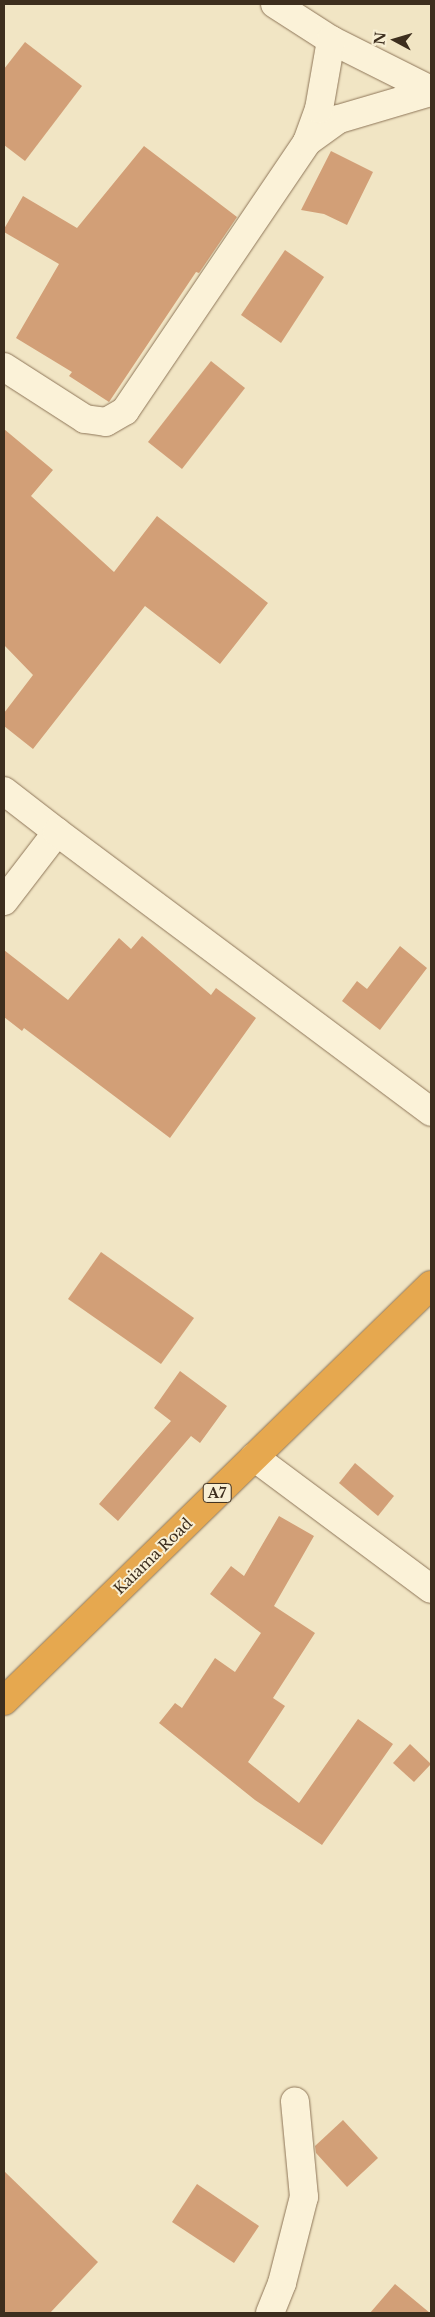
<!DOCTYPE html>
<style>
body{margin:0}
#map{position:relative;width:435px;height:2317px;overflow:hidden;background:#f1e5c4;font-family:"Libre Baskerville",serif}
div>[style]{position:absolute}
.building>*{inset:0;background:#d29f77}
.roads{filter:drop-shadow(0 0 1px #8e7659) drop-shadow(0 0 1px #8e7659)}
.street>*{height:28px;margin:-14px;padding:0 14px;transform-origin:14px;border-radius:14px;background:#fbf2d8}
.highway>*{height:28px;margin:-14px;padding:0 14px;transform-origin:14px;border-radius:14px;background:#e6a84f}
span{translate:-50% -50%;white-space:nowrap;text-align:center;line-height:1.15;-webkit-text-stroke:4px #f8efd4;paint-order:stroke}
.shield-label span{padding:1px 4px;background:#f8efd4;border:1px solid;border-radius:4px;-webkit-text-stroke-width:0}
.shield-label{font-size:14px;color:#3d2e1e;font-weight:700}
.street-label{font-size:15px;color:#3d2e1e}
.frame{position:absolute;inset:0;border:5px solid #3d2e1e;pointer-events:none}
.north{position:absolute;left:370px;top:15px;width:50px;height:50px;-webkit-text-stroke:4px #f8efd4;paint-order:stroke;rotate:276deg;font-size:14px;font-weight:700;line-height:20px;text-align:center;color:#3d2e1e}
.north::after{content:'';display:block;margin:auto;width:18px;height:22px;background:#3d2e1e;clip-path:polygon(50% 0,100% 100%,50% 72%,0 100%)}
</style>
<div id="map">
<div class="building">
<i style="clip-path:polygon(25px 42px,82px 86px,25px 161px,4px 145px,4px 69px)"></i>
<i style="clip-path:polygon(144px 146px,237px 217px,199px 273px,196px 272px,109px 402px,69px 376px,72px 372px,16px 338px,59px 264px,4px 232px,4px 229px,23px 196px,77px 228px)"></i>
<i style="clip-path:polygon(331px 151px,373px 172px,347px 225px,324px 214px,301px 210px)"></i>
<i style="clip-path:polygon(285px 250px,324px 277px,281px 343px,241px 315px)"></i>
<i style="clip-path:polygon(211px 361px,245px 388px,182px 469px,148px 442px)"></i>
<i style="clip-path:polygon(4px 429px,53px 470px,31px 496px,114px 572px,157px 516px,268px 603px,220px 664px,145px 606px,33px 749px,4px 726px,4px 713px,33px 675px,4px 645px)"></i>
<i style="clip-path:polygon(142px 936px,211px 995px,216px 988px,256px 1018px,170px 1138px,24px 1028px,22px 1031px,4px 1017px,4px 950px,68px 1000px,119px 938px,131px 949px)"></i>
<i style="clip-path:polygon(400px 946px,427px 968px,380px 1030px,342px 1001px,357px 981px,367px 989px)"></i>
<i style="clip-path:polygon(101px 1252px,194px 1318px,161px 1364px,68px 1299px)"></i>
<i style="clip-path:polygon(180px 1371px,227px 1406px,200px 1443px,191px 1436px,118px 1521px,99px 1504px,171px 1421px,154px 1408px)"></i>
<i style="clip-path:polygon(355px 1463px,394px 1496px,378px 1516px,339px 1483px)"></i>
<i style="clip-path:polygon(279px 1516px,314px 1536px,274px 1606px,315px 1633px,273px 1698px,285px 1706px,248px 1762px,299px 1803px,358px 1719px,393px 1744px,322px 1845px,255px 1800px,159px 1723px,175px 1703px,182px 1708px,215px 1658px,235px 1672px,261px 1633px,210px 1594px,231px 1566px,244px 1576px)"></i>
<i style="clip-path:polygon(410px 1744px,431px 1764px,414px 1782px,393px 1763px)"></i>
<i style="clip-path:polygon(343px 2120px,378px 2158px,347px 2187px,316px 2153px,315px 2146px)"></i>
<i style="clip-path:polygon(4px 2171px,98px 2262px,50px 2313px,4px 2313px)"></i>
<i style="clip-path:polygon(197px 2184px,259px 2226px,234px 2263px,172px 2222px)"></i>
<i style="clip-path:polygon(395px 2284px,430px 2313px,370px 2313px)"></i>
</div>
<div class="roads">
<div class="street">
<i style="left:275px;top:4px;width:67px;rotate:32.7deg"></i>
<i style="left:331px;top:40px;width:112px;rotate:26.6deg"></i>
<i style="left:307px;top:142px;width:39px;rotate:-36deg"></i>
<i style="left:339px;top:119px;width:96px;rotate:-16.4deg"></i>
<i style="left:4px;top:367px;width:96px;rotate:32.7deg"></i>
<i style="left:85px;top:419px;width:21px;rotate:8deg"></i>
<i style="left:106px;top:422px;width:22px;rotate:-30deg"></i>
<i style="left:125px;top:411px;width:325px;rotate:-55.9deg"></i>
<i style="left:307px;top:142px;width:35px;rotate:-70deg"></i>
<i style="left:319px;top:109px;width:70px;rotate:-80.1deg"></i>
<i style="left:4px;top:791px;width:67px;rotate:37.7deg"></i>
<i style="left:57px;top:832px;width:87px;rotate:127.5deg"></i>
<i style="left:57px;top:832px;width:467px;rotate:36.8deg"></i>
<i style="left:254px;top:1457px;width:221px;rotate:36.7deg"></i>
<i style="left:270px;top:2313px;width:32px;rotate:-68deg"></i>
<i style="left:282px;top:2283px;width:89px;rotate:-75.7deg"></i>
<i style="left:304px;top:2197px;width:96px;rotate:-95.4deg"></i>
</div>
<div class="highway">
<i style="left:4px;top:1701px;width:596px;rotate:-44.25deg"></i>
</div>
</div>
<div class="shield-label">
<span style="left:217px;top:1493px">A7</span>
</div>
<div class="street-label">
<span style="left:153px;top:1556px;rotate:-44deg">Kaiama Road</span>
</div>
<div class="frame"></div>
<div class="north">N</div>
</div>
